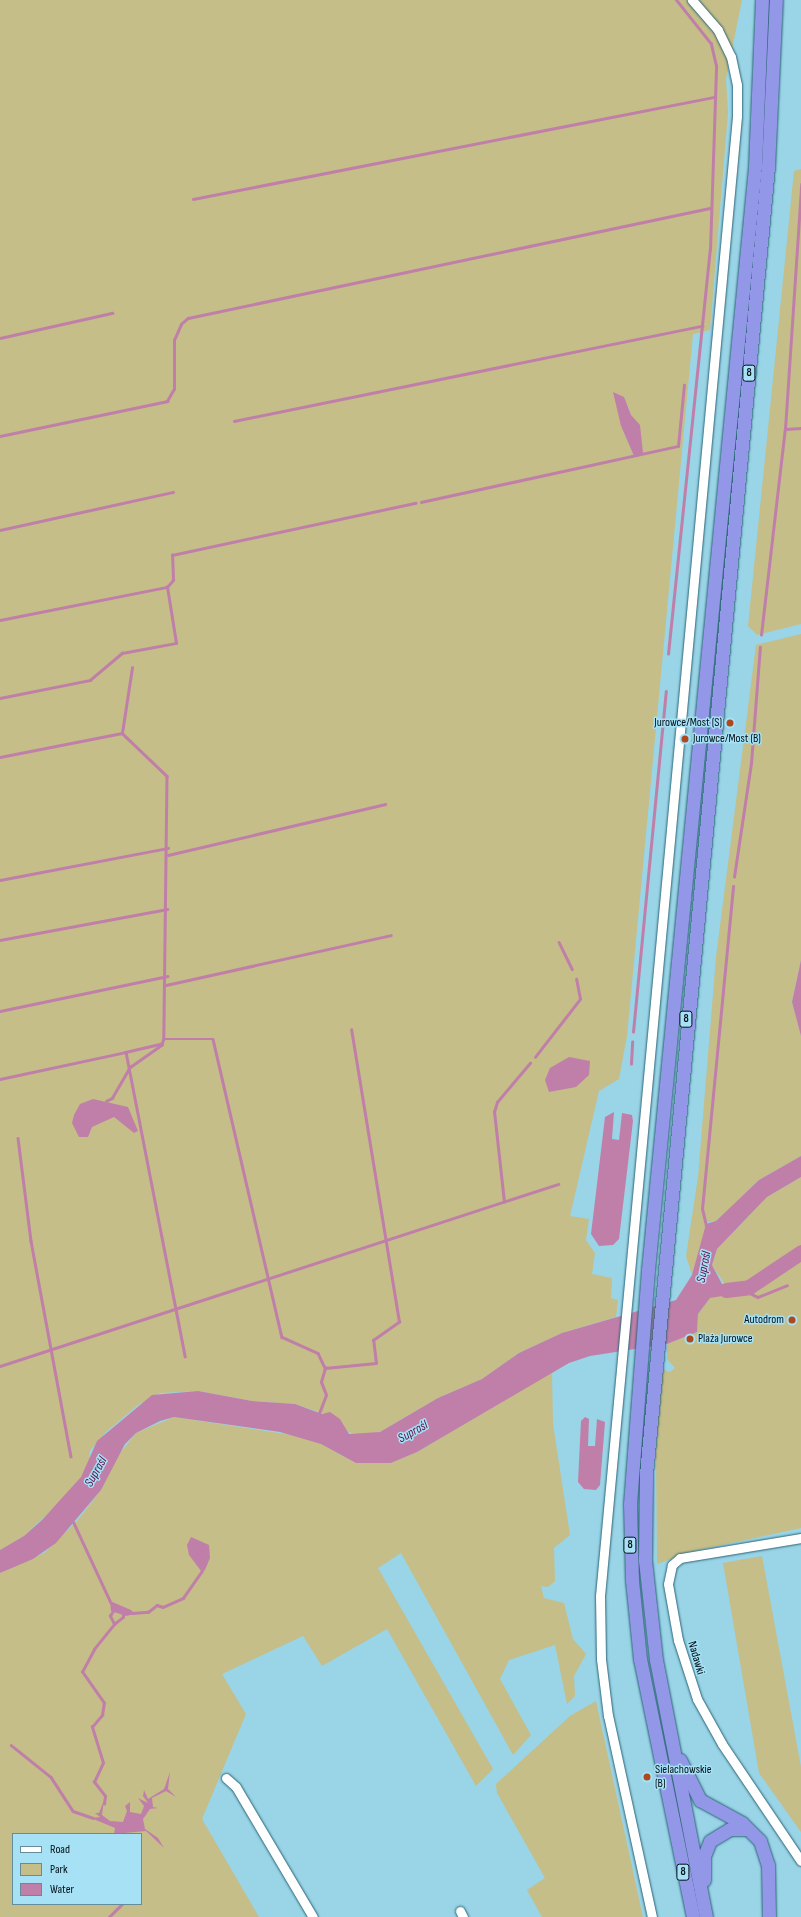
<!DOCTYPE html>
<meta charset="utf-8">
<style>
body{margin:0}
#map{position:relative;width:801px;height:1917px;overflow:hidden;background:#99d4e7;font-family:"Sofia Sans Condensed",sans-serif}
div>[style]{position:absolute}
.green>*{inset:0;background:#c5be88}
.water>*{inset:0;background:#c07fa9}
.stream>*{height:2.5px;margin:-1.25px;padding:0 1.25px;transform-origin:1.25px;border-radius:1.25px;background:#c07fa9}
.river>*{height:15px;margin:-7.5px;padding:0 7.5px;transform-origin:7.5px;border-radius:7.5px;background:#c07fa9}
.roads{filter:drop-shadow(0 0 1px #2b6476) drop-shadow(0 0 1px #2b6476)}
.minor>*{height:9px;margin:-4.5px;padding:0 4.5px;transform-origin:4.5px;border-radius:4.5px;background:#fff}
.highway>*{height:13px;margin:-6.5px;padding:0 6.5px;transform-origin:6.5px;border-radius:6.5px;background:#9397e7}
.dots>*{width:11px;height:11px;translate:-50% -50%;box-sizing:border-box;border:2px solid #a6e1f5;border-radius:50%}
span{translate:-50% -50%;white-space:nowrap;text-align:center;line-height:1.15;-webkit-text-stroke:3px #a6e1f5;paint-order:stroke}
.shield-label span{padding:1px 3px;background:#a6e1f5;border:1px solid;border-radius:3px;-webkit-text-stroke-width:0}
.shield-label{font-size:11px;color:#001017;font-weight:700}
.poi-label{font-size:12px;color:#001017}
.right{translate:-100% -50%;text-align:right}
.left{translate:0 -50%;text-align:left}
.street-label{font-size:12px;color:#001017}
.water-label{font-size:13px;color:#60114c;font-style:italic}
.legend{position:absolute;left:12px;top:1833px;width:130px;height:72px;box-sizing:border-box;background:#a6e1f5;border:1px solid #648d9c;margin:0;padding:5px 7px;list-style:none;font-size:12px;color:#001017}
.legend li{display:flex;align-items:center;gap:8px;height:20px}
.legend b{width:20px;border:1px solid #648d9c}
</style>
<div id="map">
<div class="green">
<i style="clip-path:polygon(evenodd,0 0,742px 0,726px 79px,728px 113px,710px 330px,693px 334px,627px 1036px,619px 1079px,599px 1091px,570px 1216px,589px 1219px,586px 1240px,595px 1253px,592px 1274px,612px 1278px,611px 1298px,618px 1300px,616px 1317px,562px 1333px,519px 1353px,482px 1379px,438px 1398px,380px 1432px,364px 1436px,344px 1431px,340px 1419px,295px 1404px,252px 1401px,198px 1391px,160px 1393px,138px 1405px,106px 1432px,90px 1451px,89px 1462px,81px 1477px,58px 1504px,24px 1536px,0 1550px,0 0,628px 406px,641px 448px,634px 456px,621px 426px,628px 406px)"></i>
<i style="clip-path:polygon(801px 169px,801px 624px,757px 635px,748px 626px,794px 171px)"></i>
<i style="clip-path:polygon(801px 634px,801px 960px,792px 1002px,801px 1036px,801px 1156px,759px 1180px,716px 1221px,708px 1222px,692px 1275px,686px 1256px,698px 1177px,716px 957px,756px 645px)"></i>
<i style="clip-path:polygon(801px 1177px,801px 1528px,694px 1551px,657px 1564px,656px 1451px,661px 1369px,670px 1372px,675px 1368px,667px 1359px,667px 1344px,697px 1332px,698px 1314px,710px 1298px,726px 1286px,712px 1265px,717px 1249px,767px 1197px)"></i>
<i style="clip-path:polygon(evenodd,552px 1372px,553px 1424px,570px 1535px,554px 1548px,555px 1581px,548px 1587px,541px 1586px,544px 1598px,564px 1603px,573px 1639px,586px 1654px,574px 1676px,575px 1696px,567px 1704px,555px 1645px,509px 1660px,500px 1679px,531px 1735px,513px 1755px,401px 1553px,378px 1568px,493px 1769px,476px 1786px,387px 1629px,322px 1666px,303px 1636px,222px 1674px,246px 1714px,202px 1819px,259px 1917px,0 1917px,0 1573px,44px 1553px,77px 1521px,101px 1490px,117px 1457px,136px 1433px,174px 1417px,292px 1435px,321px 1444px,356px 1463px,391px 1463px,417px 1452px,552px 1372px,13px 1834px,141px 1834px,141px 1904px,13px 1904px,13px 1834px)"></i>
<i style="clip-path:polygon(762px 1556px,801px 1767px,801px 1832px,759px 1773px,723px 1563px)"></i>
<i style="clip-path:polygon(596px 1701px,643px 1917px,542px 1917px,527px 1890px,545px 1878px,497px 1793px,496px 1784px,570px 1716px)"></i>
</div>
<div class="water">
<i style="clip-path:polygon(613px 392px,624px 397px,631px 415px,640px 425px,643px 453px,640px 456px,634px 456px,621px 426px)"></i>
<i style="clip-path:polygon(801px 960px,801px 1036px,792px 1002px)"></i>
<i style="clip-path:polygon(569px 1057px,590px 1061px,589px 1075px,576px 1087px,549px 1092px,545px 1080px,550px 1068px)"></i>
<i style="clip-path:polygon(93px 1099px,128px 1107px,138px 1131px,134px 1133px,114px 1117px,92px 1127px,88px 1137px,79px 1137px,72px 1123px,74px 1115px,80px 1104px)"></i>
<i style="clip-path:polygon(614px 1112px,612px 1139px,619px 1140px,622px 1113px,632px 1115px,633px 1121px,619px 1239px,613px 1245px,599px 1246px,591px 1234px,605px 1117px)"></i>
<i style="clip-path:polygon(801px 1156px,801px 1177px,767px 1197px,717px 1249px,712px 1265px,722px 1284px,745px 1286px,747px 1292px,710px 1298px,698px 1314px,697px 1332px,667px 1344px,590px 1356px,569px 1363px,417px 1452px,391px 1463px,356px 1463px,321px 1444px,280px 1432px,174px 1417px,160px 1421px,136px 1433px,125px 1444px,101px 1490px,56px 1543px,33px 1559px,0 1573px,0 1550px,24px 1536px,42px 1520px,81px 1477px,97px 1441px,152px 1395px,198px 1391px,252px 1401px,295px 1404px,322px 1414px,330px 1412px,340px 1419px,349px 1434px,380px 1432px,438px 1398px,482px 1379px,519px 1353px,562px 1333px,676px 1300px,692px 1275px,706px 1224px,716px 1221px,759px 1180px)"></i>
<i style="clip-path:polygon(585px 1417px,589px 1419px,588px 1446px,595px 1446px,597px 1419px,605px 1422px,600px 1485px,596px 1490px,584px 1489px,578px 1482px,581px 1421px)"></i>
<i style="clip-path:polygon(191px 1537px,209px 1545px,210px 1558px,205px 1570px,201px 1571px,189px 1555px,187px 1545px)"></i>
<i style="clip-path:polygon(110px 1601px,131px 1610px,135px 1614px,126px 1616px,111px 1611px)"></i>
<i style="clip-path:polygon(170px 1772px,168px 1789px,176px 1797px,166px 1791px,152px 1798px,153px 1807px,158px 1808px,150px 1809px,143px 1819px,145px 1829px,158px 1838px,164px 1848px,146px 1831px,114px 1834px,115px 1828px,91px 1818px,100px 1817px,95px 1813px,99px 1813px,104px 1800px,102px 1815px,110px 1821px,123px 1822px,127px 1811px,125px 1806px,130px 1802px,130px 1812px,141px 1814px,144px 1806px,138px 1798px,148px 1803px,143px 1796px,144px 1790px,148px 1799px,164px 1789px)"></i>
</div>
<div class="stream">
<i style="left:193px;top:199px;width:531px;rotate:-11.08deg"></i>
<i style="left:0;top:338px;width:115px;rotate:-12.6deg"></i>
<i style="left:234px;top:421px;width:478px;rotate:-11.5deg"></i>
<i style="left:785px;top:429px;width:245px;rotate:-86.2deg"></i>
<i style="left:0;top:436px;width:171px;rotate:-11.8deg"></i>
<i style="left:167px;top:401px;width:14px;rotate:-60deg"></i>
<i style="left:174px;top:389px;width:49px;rotate:-90deg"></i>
<i style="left:174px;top:340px;width:17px;rotate:-66deg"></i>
<i style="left:181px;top:324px;width:9px;rotate:-41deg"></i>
<i style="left:188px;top:318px;width:533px;rotate:-11.9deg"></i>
<i style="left:421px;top:502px;width:263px;rotate:-12.3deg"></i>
<i style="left:678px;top:446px;width:61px;rotate:-84.4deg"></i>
<i style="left:0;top:530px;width:177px;rotate:-12.4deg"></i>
<i style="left:0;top:620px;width:170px;rotate:-11.2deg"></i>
<i style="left:167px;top:587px;width:9px;rotate:-49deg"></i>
<i style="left:173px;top:580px;width:25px;rotate:-92deg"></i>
<i style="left:172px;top:555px;width:249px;rotate:-12.1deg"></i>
<i style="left:761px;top:635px;width:207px;rotate:-83.4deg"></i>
<i style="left:785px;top:429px;width:16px;rotate:-4deg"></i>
<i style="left:668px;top:654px;width:406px;rotate:-84.1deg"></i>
<i style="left:710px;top:250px;width:184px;rotate:-88.1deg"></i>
<i style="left:716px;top:66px;width:23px;rotate:-103deg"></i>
<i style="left:711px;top:44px;width:56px;rotate:-128.5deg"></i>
<i style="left:0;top:698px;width:92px;rotate:-11.3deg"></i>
<i style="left:90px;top:680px;width:42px;rotate:-40.2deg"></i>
<i style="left:122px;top:653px;width:55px;rotate:-10.5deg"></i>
<i style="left:176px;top:643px;width:57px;rotate:-99.1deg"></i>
<i style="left:122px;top:733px;width:62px;rotate:43.7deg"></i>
<i style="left:167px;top:776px;width:263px;rotate:90.7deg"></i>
<i style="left:164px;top:1039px;width:5px;rotate:112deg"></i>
<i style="left:162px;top:1044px;width:37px;rotate:167deg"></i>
<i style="left:126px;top:1052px;width:310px;rotate:79deg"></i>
<i style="left:0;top:757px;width:124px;rotate:-11.1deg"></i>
<i style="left:122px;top:733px;width:66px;rotate:-81.3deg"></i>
<i style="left:168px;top:855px;width:223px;rotate:-13.2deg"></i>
<i style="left:734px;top:877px;width:115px;rotate:-81.5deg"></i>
<i style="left:751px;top:763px;width:116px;rotate:-85.6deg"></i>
<i style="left:0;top:880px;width:171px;rotate:-10.8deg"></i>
<i style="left:0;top:940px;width:170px;rotate:-10.5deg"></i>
<i style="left:559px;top:942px;width:30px;rotate:64deg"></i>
<i style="left:166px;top:985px;width:230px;rotate:-12.5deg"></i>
<i style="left:0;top:1011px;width:171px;rotate:-11.8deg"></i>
<i style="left:633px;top:1032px;width:342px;rotate:-84.5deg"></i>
<i style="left:164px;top:1039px;width:49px"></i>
<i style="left:213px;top:1039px;width:306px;rotate:77deg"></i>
<i style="left:282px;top:1337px;width:39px;rotate:24deg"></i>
<i style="left:318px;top:1353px;width:17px;rotate:65deg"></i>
<i style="left:535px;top:1057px;width:73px;rotate:-52.2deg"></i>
<i style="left:580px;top:999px;width:20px;rotate:-101deg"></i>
<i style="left:631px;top:1064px;width:22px;rotate:-87deg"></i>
<i style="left:0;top:1079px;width:129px;rotate:-12.1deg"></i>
<i style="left:106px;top:1101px;width:7px;rotate:-27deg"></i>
<i style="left:112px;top:1098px;width:36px;rotate:-60deg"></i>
<i style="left:130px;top:1067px;width:39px;rotate:-35deg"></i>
<i style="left:18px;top:1138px;width:104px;rotate:82.8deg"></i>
<i style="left:31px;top:1241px;width:219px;rotate:79.5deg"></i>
<i style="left:504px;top:1202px;width:91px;rotate:-96.3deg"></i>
<i style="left:494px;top:1112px;width:10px;rotate:-73deg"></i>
<i style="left:497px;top:1102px;width:51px;rotate:-49.8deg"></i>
<i style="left:706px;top:1226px;width:17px;rotate:-103deg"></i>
<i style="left:702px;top:1209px;width:324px;rotate:-84.5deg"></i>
<i style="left:746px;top:1291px;width:13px;rotate:27deg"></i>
<i style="left:758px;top:1297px;width:31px;rotate:-22deg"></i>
<i style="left:0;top:1366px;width:587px;rotate:-18.06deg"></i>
<i style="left:318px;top:1416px;width:22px;rotate:-69deg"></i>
<i style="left:326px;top:1395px;width:14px;rotate:-111deg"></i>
<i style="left:321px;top:1382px;width:15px;rotate:-74deg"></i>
<i style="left:325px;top:1368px;width:51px;rotate:-5.6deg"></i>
<i style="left:376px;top:1363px;width:23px;rotate:-97deg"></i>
<i style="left:373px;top:1340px;width:32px;rotate:-35deg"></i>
<i style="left:399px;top:1322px;width:296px;rotate:-99.3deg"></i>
<i style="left:73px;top:1521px;width:90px;rotate:65.1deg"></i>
<i style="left:132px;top:1613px;width:16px;rotate:-4deg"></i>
<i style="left:148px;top:1612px;width:11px;rotate:-38deg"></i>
<i style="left:157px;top:1605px;width:6px;rotate:18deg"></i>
<i style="left:163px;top:1607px;width:22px;rotate:-24deg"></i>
<i style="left:183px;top:1598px;width:33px;rotate:-55deg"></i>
<i style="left:114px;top:1624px;width:11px;rotate:-38deg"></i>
<i style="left:123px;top:1617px;width:5px;rotate:-90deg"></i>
<i style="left:11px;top:1745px;width:51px;rotate:38.7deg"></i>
<i style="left:51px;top:1777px;width:40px;rotate:57.1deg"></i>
<i style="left:73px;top:1811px;width:21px;rotate:19deg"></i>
<i style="left:104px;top:1804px;width:8px;rotate:-83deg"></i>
<i style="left:105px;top:1796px;width:18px;rotate:-128deg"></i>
<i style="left:94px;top:1782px;width:21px;rotate:-65deg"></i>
<i style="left:103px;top:1763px;width:38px;rotate:-107deg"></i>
<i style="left:92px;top:1727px;width:16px;rotate:-50deg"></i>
<i style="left:102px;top:1715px;width:12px;rotate:-81deg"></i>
<i style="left:104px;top:1703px;width:38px;rotate:-125deg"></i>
<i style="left:82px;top:1672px;width:26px;rotate:-62deg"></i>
<i style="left:94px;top:1649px;width:32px;rotate:-51deg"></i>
<i style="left:114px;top:1624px;width:9px;rotate:-117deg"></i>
<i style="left:110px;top:1616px;width:8px;rotate:-60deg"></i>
<i style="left:109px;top:1917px;width:18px;rotate:-45deg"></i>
</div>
<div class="river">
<i style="left:726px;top:1290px;width:23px;rotate:-7deg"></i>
<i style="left:749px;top:1287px;width:63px;rotate:-33.9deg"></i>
</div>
<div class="roads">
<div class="minor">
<i style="left:801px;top:1538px;width:123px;rotate:170.6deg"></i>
<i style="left:680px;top:1558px;width:11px;rotate:139deg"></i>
<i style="left:672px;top:1565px;width:19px;rotate:102deg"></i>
<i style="left:668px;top:1584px;width:57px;rotate:79.9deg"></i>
<i style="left:678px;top:1640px;width:62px;rotate:72.1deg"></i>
<i style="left:697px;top:1699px;width:51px;rotate:60.9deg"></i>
<i style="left:722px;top:1744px;width:141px;rotate:56deg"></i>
<i style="left:226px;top:1778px;width:13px;rotate:42deg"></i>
<i style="left:236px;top:1787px;width:151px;rotate:59.4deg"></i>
<i style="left:460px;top:1911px;width:7px;rotate:63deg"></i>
<i style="left:652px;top:1917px;width:206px;rotate:-102.3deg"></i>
<i style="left:608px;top:1716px;width:57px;rotate:-97deg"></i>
<i style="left:601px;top:1659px;width:63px;rotate:-90.9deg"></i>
<i style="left:600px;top:1596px;width:1486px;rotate:-84.71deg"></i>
<i style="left:737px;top:116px;width:31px;rotate:-90deg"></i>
<i style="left:737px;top:85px;width:29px;rotate:-102deg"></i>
<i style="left:731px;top:57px;width:30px;rotate:-116deg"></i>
<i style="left:718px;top:30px;width:40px;rotate:-131deg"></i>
</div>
<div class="highway">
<i style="left:680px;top:1760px;width:45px;rotate:63.4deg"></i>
<i style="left:700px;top:1800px;width:48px;rotate:28.7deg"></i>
<i style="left:742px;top:1823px;width:25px;rotate:45deg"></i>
<i style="left:760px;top:1841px;width:25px;rotate:72deg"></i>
<i style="left:768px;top:1865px;width:52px;rotate:88.9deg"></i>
<i style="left:704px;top:1880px;width:24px;rotate:-90deg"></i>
<i style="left:704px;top:1856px;width:16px;rotate:-68deg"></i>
<i style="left:710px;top:1841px;width:23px;rotate:-31deg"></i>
<i style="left:730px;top:1829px;width:17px"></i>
<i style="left:693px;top:1917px;width:263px;rotate:-101.6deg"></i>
<i style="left:640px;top:1659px;width:79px;rotate:-95.8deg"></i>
<i style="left:632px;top:1580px;width:76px;rotate:-91.5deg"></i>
<i style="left:630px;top:1504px;width:235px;rotate:-85.6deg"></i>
<i style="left:648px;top:1270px;width:1109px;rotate:-84.46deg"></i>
<i style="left:755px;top:166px;width:166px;rotate:-87.6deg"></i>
<i style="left:706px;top:1917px;width:262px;rotate:-101deg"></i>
<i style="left:656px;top:1660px;width:101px;rotate:-96.3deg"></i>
<i style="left:645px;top:1560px;width:86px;rotate:-89.3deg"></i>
<i style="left:646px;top:1474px;width:1313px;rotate:-84.67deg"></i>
<i style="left:768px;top:167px;width:167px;rotate:-87.3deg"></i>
</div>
</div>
<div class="dots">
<i style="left:730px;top:723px;background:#ae481e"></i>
<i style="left:685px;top:739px;background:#ae481e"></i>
<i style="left:792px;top:1320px;background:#ae481e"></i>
<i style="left:690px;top:1339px;background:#ae481e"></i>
<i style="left:647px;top:1777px;background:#ae481e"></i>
</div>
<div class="shield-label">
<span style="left:749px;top:373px">8</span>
<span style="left:686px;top:1019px">8</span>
<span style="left:630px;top:1545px">8</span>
<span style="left:683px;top:1872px">8</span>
</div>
<div class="poi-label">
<span class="right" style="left:722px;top:723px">Jurowce/Most (S)</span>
<span class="left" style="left:693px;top:739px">Jurowce/Most (B)</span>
<span class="right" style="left:784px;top:1320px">Autodrom</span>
<span class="left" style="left:698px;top:1339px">Plaża Jurowce</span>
<span class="left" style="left:655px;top:1777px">Sielachowskie<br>(B)</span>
</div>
<div class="street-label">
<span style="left:696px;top:1658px;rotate:74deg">Nadawki</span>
</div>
<div class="water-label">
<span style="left:704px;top:1267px;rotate:-79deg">Supraśl</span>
<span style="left:413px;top:1432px;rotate:-29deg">Supraśl</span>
<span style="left:96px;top:1472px;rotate:-60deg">Supraśl</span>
</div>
<ul class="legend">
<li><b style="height:5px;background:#fff"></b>Road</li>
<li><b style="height:11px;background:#c5be88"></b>Park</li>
<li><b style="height:11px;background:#c07fa9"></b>Water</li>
</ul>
</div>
